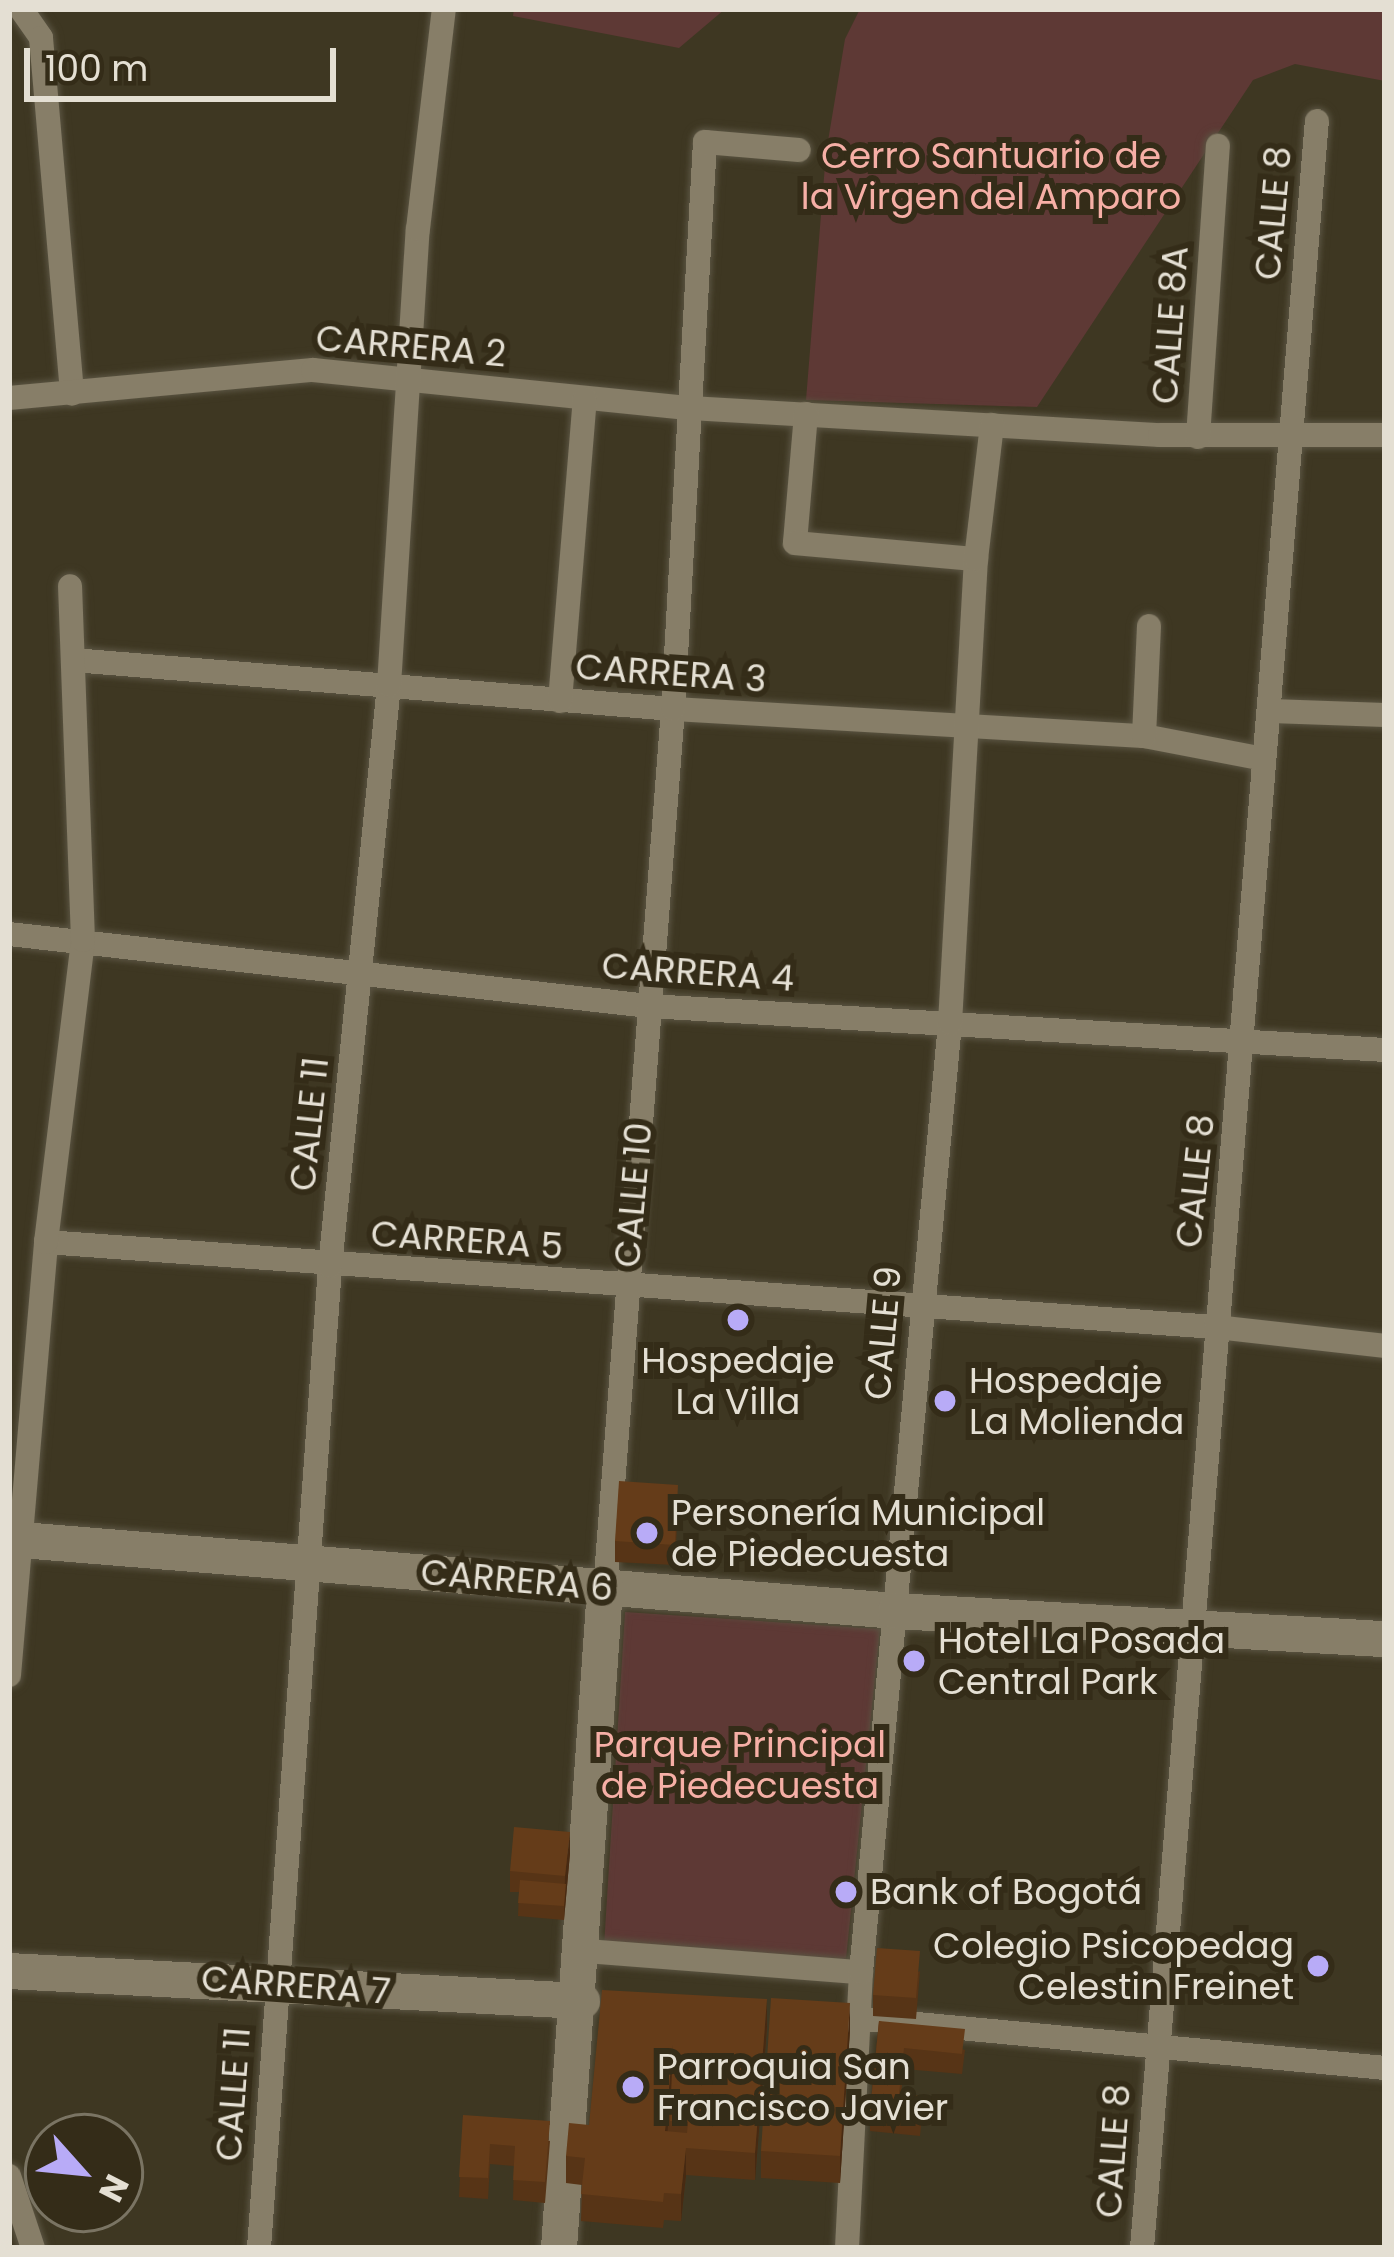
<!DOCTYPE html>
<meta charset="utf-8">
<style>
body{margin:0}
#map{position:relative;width:1394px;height:2257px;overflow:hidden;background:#3e3722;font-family:Poppins,sans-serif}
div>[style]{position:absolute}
.green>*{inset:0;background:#5e3935}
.roads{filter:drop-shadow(0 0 3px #5a5442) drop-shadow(0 0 3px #5a5442)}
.street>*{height:24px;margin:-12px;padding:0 12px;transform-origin:12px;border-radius:12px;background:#877e68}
.secondary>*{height:36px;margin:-18px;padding:0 18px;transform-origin:18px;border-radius:18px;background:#877e68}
.wall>*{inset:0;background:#573416}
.shaded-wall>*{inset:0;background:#472a12}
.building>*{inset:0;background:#653c19}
.dots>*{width:33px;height:33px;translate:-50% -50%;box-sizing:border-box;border:6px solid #342c18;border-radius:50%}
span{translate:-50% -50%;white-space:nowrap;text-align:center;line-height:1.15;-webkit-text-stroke:12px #342c18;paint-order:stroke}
.park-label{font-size:36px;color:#f6afa6}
.street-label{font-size:36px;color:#e4dfd3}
.poi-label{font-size:36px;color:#e4dfd3}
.left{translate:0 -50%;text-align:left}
.right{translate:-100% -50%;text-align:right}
.frame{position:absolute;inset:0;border:12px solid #e4dfd3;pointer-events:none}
.north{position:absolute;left:24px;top:2113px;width:120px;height:120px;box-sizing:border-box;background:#342c18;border:3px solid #7a7463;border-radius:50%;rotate:117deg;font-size:33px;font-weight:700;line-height:48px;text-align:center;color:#e4dfd3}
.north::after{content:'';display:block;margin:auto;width:42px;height:54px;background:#b8abf7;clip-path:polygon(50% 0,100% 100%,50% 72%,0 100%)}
.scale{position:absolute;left:24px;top:48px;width:312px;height:54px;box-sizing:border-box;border:6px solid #e4dfd3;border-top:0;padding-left:15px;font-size:36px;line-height:42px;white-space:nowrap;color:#e4dfd3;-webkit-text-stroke:9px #342c18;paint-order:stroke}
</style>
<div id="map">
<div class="green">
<i style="clip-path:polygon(514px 9px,725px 9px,679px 48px,513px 16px)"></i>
<i style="clip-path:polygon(860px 9px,1385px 9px,1385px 81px,1295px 64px,1253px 80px,1037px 407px,806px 400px,826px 153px,845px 39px)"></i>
<i style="clip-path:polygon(625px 1612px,880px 1629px,846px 1959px,604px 1946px)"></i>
</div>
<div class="roads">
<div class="street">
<i style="left:21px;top:9px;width:35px;rotate:55deg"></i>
<i style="left:41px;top:38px;width:357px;rotate:85deg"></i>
<i style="left:9px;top:398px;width:305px;rotate:-5.3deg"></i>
<i style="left:313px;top:370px;width:379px;rotate:5.8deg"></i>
<i style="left:690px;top:408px;width:471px;rotate:3.3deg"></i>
<i style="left:1160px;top:435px;width:225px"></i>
<i style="left:806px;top:414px;width:129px;rotate:94.9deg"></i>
<i style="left:795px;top:543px;width:182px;rotate:5.1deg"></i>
<i style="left:1198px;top:437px;width:292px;rotate:-86.1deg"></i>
<i style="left:73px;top:660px;width:602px;rotate:4.67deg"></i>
<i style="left:673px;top:709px;width:472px;rotate:3.3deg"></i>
<i style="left:1144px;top:736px;width:122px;rotate:10.9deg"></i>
<i style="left:560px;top:701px;width:303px;rotate:-85.3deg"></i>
<i style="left:1271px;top:711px;width:114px;rotate:2deg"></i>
<i style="left:1144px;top:736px;width:110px;rotate:-87.4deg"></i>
<i style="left:9px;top:934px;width:644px;rotate:6.42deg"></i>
<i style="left:649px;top:1006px;width:737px;rotate:3.42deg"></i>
<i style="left:46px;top:1242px;width:1173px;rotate:4.16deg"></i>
<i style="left:1216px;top:1327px;width:170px;rotate:6.4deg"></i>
<i style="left:605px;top:1589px;width:883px;rotate:-85.58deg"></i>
<i style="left:673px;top:709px;width:568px;rotate:-86.77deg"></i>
<i style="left:705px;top:142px;width:94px;rotate:4.9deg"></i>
<i style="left:9px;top:1675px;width:435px;rotate:-85.1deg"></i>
<i style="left:46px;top:1242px;width:304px;rotate:-83deg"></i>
<i style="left:83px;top:940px;width:354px;rotate:-92.1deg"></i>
<i style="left:585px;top:1951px;width:277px;rotate:4.4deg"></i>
<i style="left:864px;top:2019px;width:523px;rotate:5.37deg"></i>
<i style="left:9px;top:2176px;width:76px;rotate:71.6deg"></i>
<i style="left:259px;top:2248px;width:985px;rotate:-85.86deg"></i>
<i style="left:330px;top:1266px;width:584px;rotate:-84.2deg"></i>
<i style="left:389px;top:685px;width:457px;rotate:-86.4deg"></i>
<i style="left:418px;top:229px;width:222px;rotate:-83.3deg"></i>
<i style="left:847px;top:2248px;width:276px;rotate:-87.1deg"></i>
<i style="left:861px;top:1972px;width:953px;rotate:-84.64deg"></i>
<i style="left:950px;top:1023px;width:465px;rotate:-86.8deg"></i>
<i style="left:976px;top:559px;width:135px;rotate:-83.2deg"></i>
<i style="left:1142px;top:2248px;width:2134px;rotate:-85.3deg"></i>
</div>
<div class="secondary">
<i style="left:9px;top:1539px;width:890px;rotate:4.64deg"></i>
<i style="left:896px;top:1611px;width:490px;rotate:3.3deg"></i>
<i style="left:9px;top:1971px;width:574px;rotate:3deg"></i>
<i style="left:559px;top:2248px;width:661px;rotate:-86.01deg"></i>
</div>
</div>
<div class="wall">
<i style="clip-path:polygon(678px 1505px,675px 1565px,615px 1562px,615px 1541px)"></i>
<i style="clip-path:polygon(570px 1853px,564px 1920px,518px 1916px,519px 1892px,510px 1892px,510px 1871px)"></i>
<i style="clip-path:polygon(920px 1971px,916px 2019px,873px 2016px,873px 1995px)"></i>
<i style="clip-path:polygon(879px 2021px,965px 2050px,962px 2074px,904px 2069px,901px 2094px,922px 2116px,920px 2136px,870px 2131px,870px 2111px)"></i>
<i style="clip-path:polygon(767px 2026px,755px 2180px,686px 2175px,681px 2221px,664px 2220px,663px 2228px,581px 2221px,582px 2185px,566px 2183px,566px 2156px,589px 2125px)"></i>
<i style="clip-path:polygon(850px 2030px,840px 2183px,761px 2178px,761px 2151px)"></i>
<i style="clip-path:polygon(463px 2115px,550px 2141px,545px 2203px,513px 2200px,514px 2166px,490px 2164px,488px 2199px,459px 2197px)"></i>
</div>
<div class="shaded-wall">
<i style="clip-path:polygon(570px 1832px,570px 1853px,564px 1920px,565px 1876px)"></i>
<i style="clip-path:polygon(767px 1999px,767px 2026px,755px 2180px,755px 2153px)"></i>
<i style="clip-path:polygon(850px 2003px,850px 2030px,840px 2183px,840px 2156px)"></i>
<i style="clip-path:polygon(673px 2045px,673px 2072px,665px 2158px,665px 2131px)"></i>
<i style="clip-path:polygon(686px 2148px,686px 2175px,681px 2221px,681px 2194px)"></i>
</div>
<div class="building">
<i style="clip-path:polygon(619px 1481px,678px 1485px,675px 1545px,615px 1541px)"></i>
<i style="clip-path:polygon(514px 1827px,570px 1832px,565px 1876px,510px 1871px)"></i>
<i style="clip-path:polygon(520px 1880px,566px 1884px,564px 1906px,518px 1903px)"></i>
<i style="clip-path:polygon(877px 1948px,920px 1951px,916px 1998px,873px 1995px)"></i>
<i style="clip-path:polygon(evenodd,602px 1990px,767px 1999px,755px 2153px,686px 2148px,681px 2194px,664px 2193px,663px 2202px,581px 2194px,585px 2158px,566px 2156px,569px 2123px,589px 2125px,602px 1990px,673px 2045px,670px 2121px,688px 2122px,687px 2133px,665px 2131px,673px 2045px)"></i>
<i style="clip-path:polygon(771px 1998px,850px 2003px,840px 2156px,761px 2151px)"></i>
<i style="clip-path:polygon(879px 2021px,965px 2029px,962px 2054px,904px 2048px,899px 2094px,922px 2096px,920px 2115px,870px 2111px)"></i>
<i style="clip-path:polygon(463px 2115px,550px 2121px,545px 2182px,513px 2180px,515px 2146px,490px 2144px,488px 2178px,459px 2177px)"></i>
</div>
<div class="dots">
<i style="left:738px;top:1320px;background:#b8abf7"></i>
<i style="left:945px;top:1401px;background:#b8abf7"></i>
<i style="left:647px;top:1533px;background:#b8abf7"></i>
<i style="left:914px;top:1661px;background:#b8abf7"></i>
<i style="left:846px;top:1892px;background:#b8abf7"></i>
<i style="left:1318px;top:1966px;background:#b8abf7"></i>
<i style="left:633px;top:2087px;background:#b8abf7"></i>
</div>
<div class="park-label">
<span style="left:991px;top:176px">Cerro Santuario de<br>la Virgen del Amparo</span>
<span style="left:740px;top:1765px">Parque Principal<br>de Piedecuesta</span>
</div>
<div class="street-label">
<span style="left:1273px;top:213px;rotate:-85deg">CALLE 8</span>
<span style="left:1170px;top:325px;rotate:-86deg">CALLE 8A</span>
<span style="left:411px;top:346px;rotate:5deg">CARRERA 2</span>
<span style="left:671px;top:673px;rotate:4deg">CARRERA 3</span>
<span style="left:698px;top:972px;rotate:4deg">CARRERA 4</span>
<span style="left:309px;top:1124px;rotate:-84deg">CALLE 11</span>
<span style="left:1195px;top:1181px;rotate:-84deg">CALLE 8</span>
<span style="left:633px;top:1195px;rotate:-85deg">CALLE 10</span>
<span style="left:467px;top:1240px;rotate:4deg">CARRERA 5</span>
<span style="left:883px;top:1333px;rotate:-85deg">CALLE 9</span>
<span style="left:517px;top:1580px;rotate:5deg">CARRERA 6</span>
<span style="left:296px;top:1985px;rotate:4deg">CARRERA 7</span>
<span style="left:233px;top:2094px;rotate:-86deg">CALLE 11</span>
<span style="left:1113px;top:2151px;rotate:-86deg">CALLE 8</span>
</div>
<div class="poi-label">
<span style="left:738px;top:1381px">Hospedaje<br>La Villa</span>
<span class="left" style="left:969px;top:1401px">Hospedaje<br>La Molienda</span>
<span class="left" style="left:671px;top:1533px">Personería Municipal<br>de Piedecuesta</span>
<span class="left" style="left:938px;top:1661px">Hotel La Posada<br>Central Park</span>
<span class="left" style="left:870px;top:1892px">Bank of Bogotá</span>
<span class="right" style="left:1294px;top:1966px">Colegio Psicopedag<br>Celestin Freinet</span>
<span class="left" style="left:657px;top:2087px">Parroquia San<br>Francisco Javier</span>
</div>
<div class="frame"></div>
<div class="north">N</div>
<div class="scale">100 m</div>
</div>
